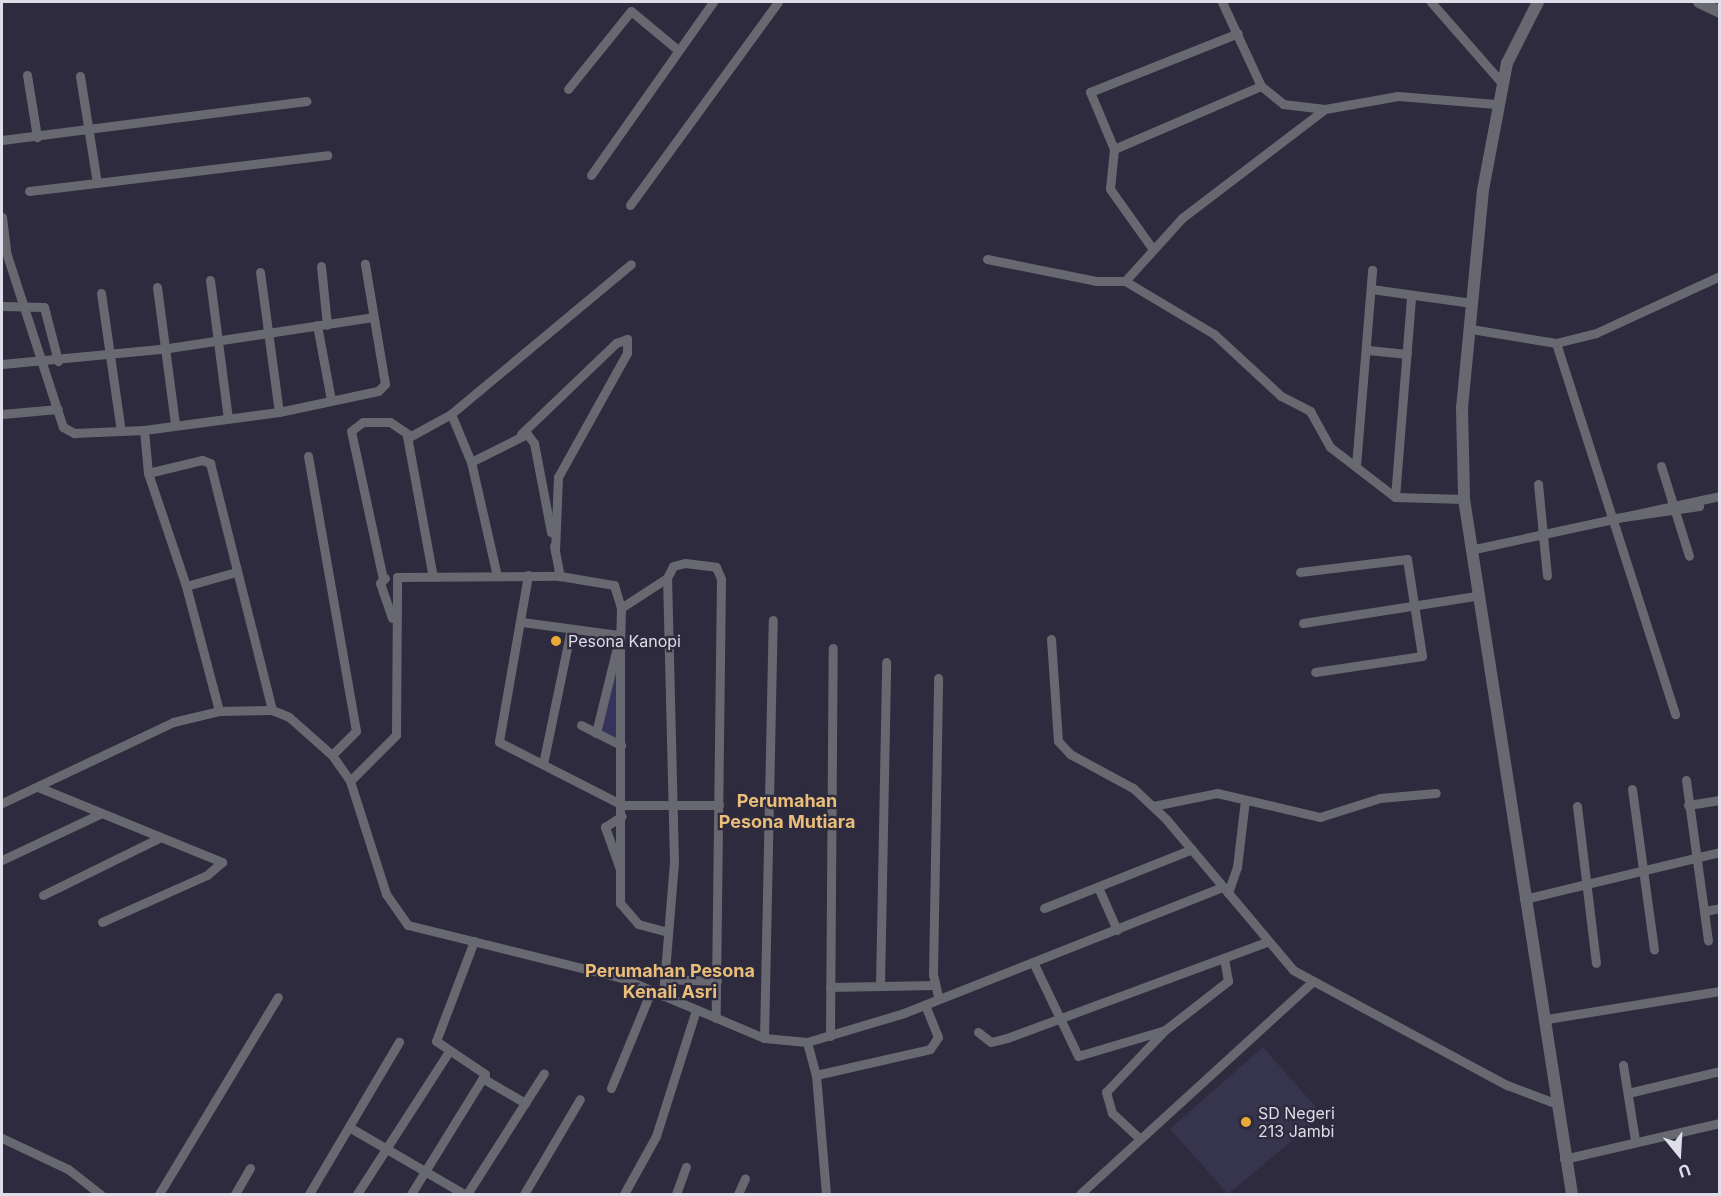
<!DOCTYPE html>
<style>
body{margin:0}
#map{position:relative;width:1721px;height:1196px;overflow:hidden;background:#2d2b3d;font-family:Inter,sans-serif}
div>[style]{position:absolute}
.built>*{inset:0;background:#36354d}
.green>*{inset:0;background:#38335d}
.minor>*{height:9px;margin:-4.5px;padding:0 4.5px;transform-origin:4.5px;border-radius:4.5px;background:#686871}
.tertiary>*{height:12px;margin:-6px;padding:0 6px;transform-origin:6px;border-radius:6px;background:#686871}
.dots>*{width:16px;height:16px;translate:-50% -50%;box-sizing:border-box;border:3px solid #2d2b3d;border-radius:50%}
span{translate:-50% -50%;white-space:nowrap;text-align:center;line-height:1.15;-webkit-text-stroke:4.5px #2d2b3d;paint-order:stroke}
.poi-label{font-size:16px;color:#dedeea}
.left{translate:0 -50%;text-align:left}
.neighbourhood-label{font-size:18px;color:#eabe79;font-weight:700}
.frame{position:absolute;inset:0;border:3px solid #dedeea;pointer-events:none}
.north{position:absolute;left:1649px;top:1124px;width:60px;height:60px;-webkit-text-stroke:4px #2d2b3d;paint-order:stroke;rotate:162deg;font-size:16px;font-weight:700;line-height:24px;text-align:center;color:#dedeea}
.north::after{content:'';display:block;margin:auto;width:21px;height:27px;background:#dedeea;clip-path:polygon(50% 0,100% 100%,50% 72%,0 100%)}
</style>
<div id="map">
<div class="built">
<i style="clip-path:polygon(1263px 1047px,1323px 1115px,1228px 1194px,1170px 1129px)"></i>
</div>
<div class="green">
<i style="clip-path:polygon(617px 662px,618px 739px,600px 731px)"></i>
</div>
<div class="minor">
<i style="left:1222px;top:2px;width:93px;rotate:65.1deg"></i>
<i style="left:1261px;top:86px;width:28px;rotate:39deg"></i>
<i style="left:1283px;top:104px;width:42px;rotate:6.8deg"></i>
<i style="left:1325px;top:109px;width:74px;rotate:-10.1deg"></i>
<i style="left:1398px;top:96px;width:98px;rotate:4.7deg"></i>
<i style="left:1431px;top:2px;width:108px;rotate:48.8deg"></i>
<i style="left:27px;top:75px;width:63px;rotate:80.8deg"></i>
<i style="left:80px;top:76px;width:108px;rotate:81deg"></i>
<i style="left:97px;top:183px;width:232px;rotate:-6.9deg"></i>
<i style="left:568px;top:89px;width:100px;rotate:-51.1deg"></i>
<i style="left:631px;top:11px;width:61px;rotate:39.7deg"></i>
<i style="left:1325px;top:109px;width:180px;rotate:142.7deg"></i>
<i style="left:1182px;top:218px;width:85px;rotate:132.1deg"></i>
<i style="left:1125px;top:281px;width:104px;rotate:30.8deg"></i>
<i style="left:1214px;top:334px;width:91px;rotate:42.8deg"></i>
<i style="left:1281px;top:396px;width:33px;rotate:27deg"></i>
<i style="left:1310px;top:411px;width:41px;rotate:60.9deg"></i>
<i style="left:1330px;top:447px;width:82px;rotate:37.6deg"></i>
<i style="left:1395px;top:497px;width:69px;rotate:1.7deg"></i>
<i style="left:2px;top:140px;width:307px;rotate:-7.3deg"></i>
<i style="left:1114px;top:149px;width:160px;rotate:-23.2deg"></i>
<i style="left:591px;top:175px;width:212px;rotate:-54.8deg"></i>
<i style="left:29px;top:191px;width:68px;rotate:-6.7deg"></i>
<i style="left:630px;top:205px;width:251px;rotate:-53.9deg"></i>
<i style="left:2px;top:217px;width:35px;rotate:83deg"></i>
<i style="left:6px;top:252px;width:184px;rotate:72deg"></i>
<i style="left:63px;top:427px;width:13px;rotate:29deg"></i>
<i style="left:74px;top:433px;width:70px;rotate:-2.5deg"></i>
<i style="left:144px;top:430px;width:136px;rotate:-7.6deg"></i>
<i style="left:279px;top:412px;width:101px;rotate:-12deg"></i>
<i style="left:378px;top:391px;width:10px;rotate:-45deg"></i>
<i style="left:385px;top:384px;width:122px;rotate:-99.5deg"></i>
<i style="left:1152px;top:248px;width:72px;rotate:-125.4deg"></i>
<i style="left:1110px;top:189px;width:40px;rotate:-84.3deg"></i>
<i style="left:1114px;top:149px;width:62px;rotate:-112.8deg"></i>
<i style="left:1090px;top:92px;width:159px;rotate:-21.7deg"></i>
<i style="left:987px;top:259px;width:111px;rotate:11.4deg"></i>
<i style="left:1096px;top:281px;width:29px"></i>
<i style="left:321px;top:266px;width:59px;rotate:84.2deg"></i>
<i style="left:260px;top:272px;width:141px;rotate:82.3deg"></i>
<i style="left:210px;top:280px;width:139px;rotate:82.6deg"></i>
<i style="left:157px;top:287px;width:138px;rotate:82.5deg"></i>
<i style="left:1371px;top:289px;width:102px;rotate:7.9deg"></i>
<i style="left:101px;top:293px;width:139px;rotate:81.8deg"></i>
<i style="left:2px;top:306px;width:42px;rotate:1.4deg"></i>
<i style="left:44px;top:307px;width:56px;rotate:75.5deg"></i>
<i style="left:317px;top:325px;width:76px;rotate:79.4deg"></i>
<i style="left:1471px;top:329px;width:86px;rotate:9.4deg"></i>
<i style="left:1556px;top:343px;width:41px;rotate:-14deg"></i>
<i style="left:1596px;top:333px;width:136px;rotate:-24.7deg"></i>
<i style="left:1556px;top:343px;width:390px;rotate:72.2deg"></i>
<i style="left:1368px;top:350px;width:39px;rotate:6deg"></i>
<i style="left:2px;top:364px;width:161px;rotate:-5.4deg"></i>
<i style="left:162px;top:349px;width:213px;rotate:-8.6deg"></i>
<i style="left:2px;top:414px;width:56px;rotate:-5.1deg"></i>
<i style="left:144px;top:430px;width:43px;rotate:84.7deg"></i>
<i style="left:148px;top:473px;width:119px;rotate:71.4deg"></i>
<i style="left:186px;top:586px;width:129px;rotate:75.2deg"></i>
<i style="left:521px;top:434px;width:132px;rotate:-43.8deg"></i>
<i style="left:616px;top:343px;width:12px;rotate:-20deg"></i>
<i style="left:627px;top:339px;width:14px;rotate:90deg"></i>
<i style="left:627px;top:353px;width:142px;rotate:119.1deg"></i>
<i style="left:558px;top:477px;width:75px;rotate:92.3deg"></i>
<i style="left:407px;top:436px;width:143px;rotate:79.6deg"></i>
<i style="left:308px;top:456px;width:279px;rotate:80.1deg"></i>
<i style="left:356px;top:731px;width:34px;rotate:135deg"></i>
<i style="left:471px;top:462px;width:63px;rotate:-26.6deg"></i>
<i style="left:527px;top:434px;width:11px;rotate:52deg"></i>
<i style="left:534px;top:443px;width:91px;rotate:79.2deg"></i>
<i style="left:1356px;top:466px;width:197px;rotate:-85.3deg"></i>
<i style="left:1661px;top:466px;width:94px;rotate:72.7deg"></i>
<i style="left:148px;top:473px;width:56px;rotate:-13.5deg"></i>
<i style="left:202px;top:460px;width:9px;rotate:21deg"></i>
<i style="left:210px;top:463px;width:255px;rotate:75.9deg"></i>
<i style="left:1538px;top:484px;width:92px;rotate:84.4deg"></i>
<i style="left:1395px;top:497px;width:200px;rotate:-85.4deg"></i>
<i style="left:1616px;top:518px;width:84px;rotate:-8.2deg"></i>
<i style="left:554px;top:546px;width:31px;rotate:79deg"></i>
<i style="left:1470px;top:550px;width:256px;rotate:-12.2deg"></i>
<i style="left:1300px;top:572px;width:108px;rotate:-6.9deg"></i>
<i style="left:1407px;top:559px;width:98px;rotate:81.2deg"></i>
<i style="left:1422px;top:656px;width:108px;rotate:171.5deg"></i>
<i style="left:528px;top:575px;width:169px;rotate:99.9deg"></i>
<i style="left:499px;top:742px;width:138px;rotate:27.1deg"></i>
<i style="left:622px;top:805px;width:97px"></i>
<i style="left:497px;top:576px;width:117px;rotate:-102.8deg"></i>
<i style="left:471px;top:462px;width:52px;rotate:-112.6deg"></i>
<i style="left:451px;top:414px;width:234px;rotate:-39.8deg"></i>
<i style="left:385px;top:578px;width:7px;rotate:135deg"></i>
<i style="left:380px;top:583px;width:37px;rotate:71deg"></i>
<i style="left:667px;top:578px;width:55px;rotate:146.9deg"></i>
<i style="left:621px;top:608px;width:42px;rotate:91.4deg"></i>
<i style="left:620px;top:650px;width:253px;rotate:90deg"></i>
<i style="left:620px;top:903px;width:28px;rotate:49deg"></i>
<i style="left:638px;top:924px;width:31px;rotate:15deg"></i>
<i style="left:383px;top:579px;width:151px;rotate:-102.2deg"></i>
<i style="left:351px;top:431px;width:15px;rotate:-37deg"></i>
<i style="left:363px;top:422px;width:27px"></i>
<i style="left:390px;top:422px;width:25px;rotate:34deg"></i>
<i style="left:411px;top:436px;width:46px;rotate:-28.8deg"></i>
<i style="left:186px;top:586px;width:52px;rotate:-15.6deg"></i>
<i style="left:522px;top:622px;width:99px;rotate:7.6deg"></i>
<i style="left:620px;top:635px;width:101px;rotate:103.8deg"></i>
<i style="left:1303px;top:623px;width:175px;rotate:-8.9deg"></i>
<i style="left:1051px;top:639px;width:102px;rotate:86.1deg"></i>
<i style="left:1058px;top:741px;width:18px;rotate:47deg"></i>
<i style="left:1070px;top:754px;width:72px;rotate:28.4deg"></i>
<i style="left:1133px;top:788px;width:45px;rotate:43.2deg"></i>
<i style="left:1166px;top:819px;width:197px;rotate:49.9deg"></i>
<i style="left:1293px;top:970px;width:243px;rotate:28.3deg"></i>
<i style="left:1507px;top:1085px;width:53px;rotate:20.8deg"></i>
<i style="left:581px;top:725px;width:45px;rotate:26.6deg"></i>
<i style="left:543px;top:764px;width:138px;rotate:-78.3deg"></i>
<i style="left:1686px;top:780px;width:162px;rotate:82.2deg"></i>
<i style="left:350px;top:781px;width:65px;rotate:-45deg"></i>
<i style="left:396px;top:735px;width:158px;rotate:-89.6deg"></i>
<i style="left:397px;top:577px;width:163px;rotate:-0.4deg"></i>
<i style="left:560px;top:576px;width:55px;rotate:9.5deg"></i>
<i style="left:614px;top:585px;width:24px;rotate:73deg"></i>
<i style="left:38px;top:787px;width:199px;rotate:22.2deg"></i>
<i style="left:222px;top:862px;width:20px;rotate:139deg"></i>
<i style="left:207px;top:875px;width:115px;rotate:155.9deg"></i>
<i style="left:1632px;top:789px;width:162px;rotate:82.2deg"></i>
<i style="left:2px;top:803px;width:189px;rotate:-25.3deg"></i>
<i style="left:173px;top:722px;width:47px;rotate:-13.4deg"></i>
<i style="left:219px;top:711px;width:53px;rotate:-1.1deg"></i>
<i style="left:272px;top:710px;width:18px;rotate:22deg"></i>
<i style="left:289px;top:717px;width:57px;rotate:41.5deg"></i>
<i style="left:332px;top:755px;width:32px;rotate:55deg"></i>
<i style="left:350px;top:781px;width:119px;rotate:72.3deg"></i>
<i style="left:386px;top:894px;width:38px;rotate:55deg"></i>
<i style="left:408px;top:925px;width:220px;rotate:13.9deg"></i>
<i style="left:622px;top:978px;width:154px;rotate:22.9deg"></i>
<i style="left:764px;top:1038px;width:43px;rotate:5.3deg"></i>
<i style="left:807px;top:1042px;width:101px;rotate:-16.6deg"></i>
<i style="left:904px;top:1013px;width:343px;rotate:-21.6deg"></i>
<i style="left:1688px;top:805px;width:32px;rotate:-9deg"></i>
<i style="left:1153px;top:806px;width:65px;rotate:-11.5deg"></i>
<i style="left:1217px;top:793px;width:106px;rotate:13.1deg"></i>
<i style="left:1320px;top:817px;width:63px;rotate:-17.6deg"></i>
<i style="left:1380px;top:798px;width:56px;rotate:-5.1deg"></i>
<i style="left:1577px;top:806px;width:158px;rotate:83.1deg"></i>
<i style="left:2px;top:860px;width:110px;rotate:-25.2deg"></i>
<i style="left:620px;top:869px;width:45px;rotate:-109.7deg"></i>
<i style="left:605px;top:827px;width:20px;rotate:-33deg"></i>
<i style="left:1098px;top:887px;width:47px;rotate:66.2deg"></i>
<i style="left:1228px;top:893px;width:28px;rotate:-71deg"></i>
<i style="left:1237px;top:867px;width:67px;rotate:-83.2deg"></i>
<i style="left:43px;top:895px;width:131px;rotate:-26.2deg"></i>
<i style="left:1524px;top:899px;width:202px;rotate:-13.5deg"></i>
<i style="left:1044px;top:908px;width:159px;rotate:-21.7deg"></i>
<i style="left:1705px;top:911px;width:15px;rotate:-11deg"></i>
<i style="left:1033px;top:962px;width:104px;rotate:64.4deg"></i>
<i style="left:1078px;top:1056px;width:91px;rotate:-16.6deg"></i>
<i style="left:1165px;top:1030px;width:80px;rotate:-37.9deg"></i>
<i style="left:1228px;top:981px;width:23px;rotate:-100deg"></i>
<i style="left:664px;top:979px;width:53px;rotate:2.2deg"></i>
<i style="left:880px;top:986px;width:324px;rotate:-88.9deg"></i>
<i style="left:830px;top:987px;width:105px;rotate:-1.1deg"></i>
<i style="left:663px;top:996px;width:134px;rotate:-85.3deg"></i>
<i style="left:674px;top:862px;width:284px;rotate:-91.4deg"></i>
<i style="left:667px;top:578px;width:13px;rotate:-63deg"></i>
<i style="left:673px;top:566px;width:12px;rotate:-14deg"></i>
<i style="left:685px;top:563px;width:31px;rotate:7deg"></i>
<i style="left:716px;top:567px;width:13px;rotate:67deg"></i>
<i style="left:721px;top:579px;width:439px;rotate:90.7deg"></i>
<i style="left:938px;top:996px;width:23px;rotate:-103deg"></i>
<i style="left:933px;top:974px;width:296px;rotate:-89deg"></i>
<i style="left:1547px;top:1019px;width:175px;rotate:-9.2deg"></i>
<i style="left:978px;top:1032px;width:16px;rotate:38deg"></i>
<i style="left:991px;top:1042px;width:16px;rotate:-14deg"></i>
<i style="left:1007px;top:1038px;width:276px;rotate:-20.3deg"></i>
<i style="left:830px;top:1036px;width:388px;rotate:-89.6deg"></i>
<i style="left:764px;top:1038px;width:418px;rotate:-88.8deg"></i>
<i style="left:807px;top:1042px;width:34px;rotate:75deg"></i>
<i style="left:816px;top:1075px;width:119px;rotate:85.2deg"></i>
<i style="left:1623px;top:1065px;width:76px;rotate:80.9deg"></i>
<i style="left:816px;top:1075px;width:117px;rotate:-12.8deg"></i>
<i style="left:930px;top:1049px;width:14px;rotate:-56deg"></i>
<i style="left:938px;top:1037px;width:35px;rotate:-112deg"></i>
<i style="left:484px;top:1079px;width:48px;rotate:30.3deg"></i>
<i style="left:611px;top:1088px;width:105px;rotate:-67.6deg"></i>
<i style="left:1628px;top:1093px;width:95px;rotate:-13.4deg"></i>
<i style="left:349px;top:1127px;width:133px;rotate:30.2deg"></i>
<i style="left:2px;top:1138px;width:73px;rotate:25.2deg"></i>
<i style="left:68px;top:1169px;width:41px;rotate:38deg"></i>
<i style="left:1139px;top:1138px;width:37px;rotate:-137deg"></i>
<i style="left:1112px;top:1113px;width:22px;rotate:-106deg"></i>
<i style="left:1106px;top:1092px;width:83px;rotate:-46.5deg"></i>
<i style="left:1564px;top:1159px;width:160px;rotate:-13deg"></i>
<i style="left:159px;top:1194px;width:230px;rotate:-58.9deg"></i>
<i style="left:235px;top:1194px;width:30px;rotate:-60deg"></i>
<i style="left:309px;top:1194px;width:177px;rotate:-59.4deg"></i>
<i style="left:357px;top:1194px;width:170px;rotate:-57.2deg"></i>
<i style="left:411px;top:1194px;width:141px;rotate:-58.3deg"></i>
<i style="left:485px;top:1074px;width:59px;rotate:-146deg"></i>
<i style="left:436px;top:1041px;width:107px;rotate:-69.2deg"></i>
<i style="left:467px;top:1194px;width:143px;rotate:-57.5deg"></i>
<i style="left:524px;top:1194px;width:110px;rotate:-59.5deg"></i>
<i style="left:624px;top:1194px;width:66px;rotate:-61.1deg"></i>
<i style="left:656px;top:1136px;width:132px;rotate:-72.4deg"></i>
<i style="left:676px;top:1194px;width:29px;rotate:-70deg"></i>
<i style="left:738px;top:1194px;width:17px;rotate:-66deg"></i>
<i style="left:1080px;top:1194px;width:313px;rotate:-42.4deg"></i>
</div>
<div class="tertiary">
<i style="left:1538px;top:2px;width:68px;rotate:116.9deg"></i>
<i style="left:1507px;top:63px;width:129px;rotate:100.7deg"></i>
<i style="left:1483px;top:190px;width:219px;rotate:95.5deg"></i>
<i style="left:1462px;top:408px;width:91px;rotate:88.7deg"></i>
<i style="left:1464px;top:499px;width:703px;rotate:81.17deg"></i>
<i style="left:1699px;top:2px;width:23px;rotate:25deg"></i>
</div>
<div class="dots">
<i style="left:556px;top:641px;background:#eaaa38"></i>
<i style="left:1246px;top:1122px;background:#eaaa38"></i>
</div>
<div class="poi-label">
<span class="left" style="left:568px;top:641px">Pesona Kanopi</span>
<span class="left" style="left:1258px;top:1122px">SD Negeri<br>213 Jambi</span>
</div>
<div class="neighbourhood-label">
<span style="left:787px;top:812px">Perumahan<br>Pesona Mutiara</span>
<span style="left:670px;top:982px">Perumahan Pesona<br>Kenali Asri</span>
</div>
<div class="frame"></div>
<div class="north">U</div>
</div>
